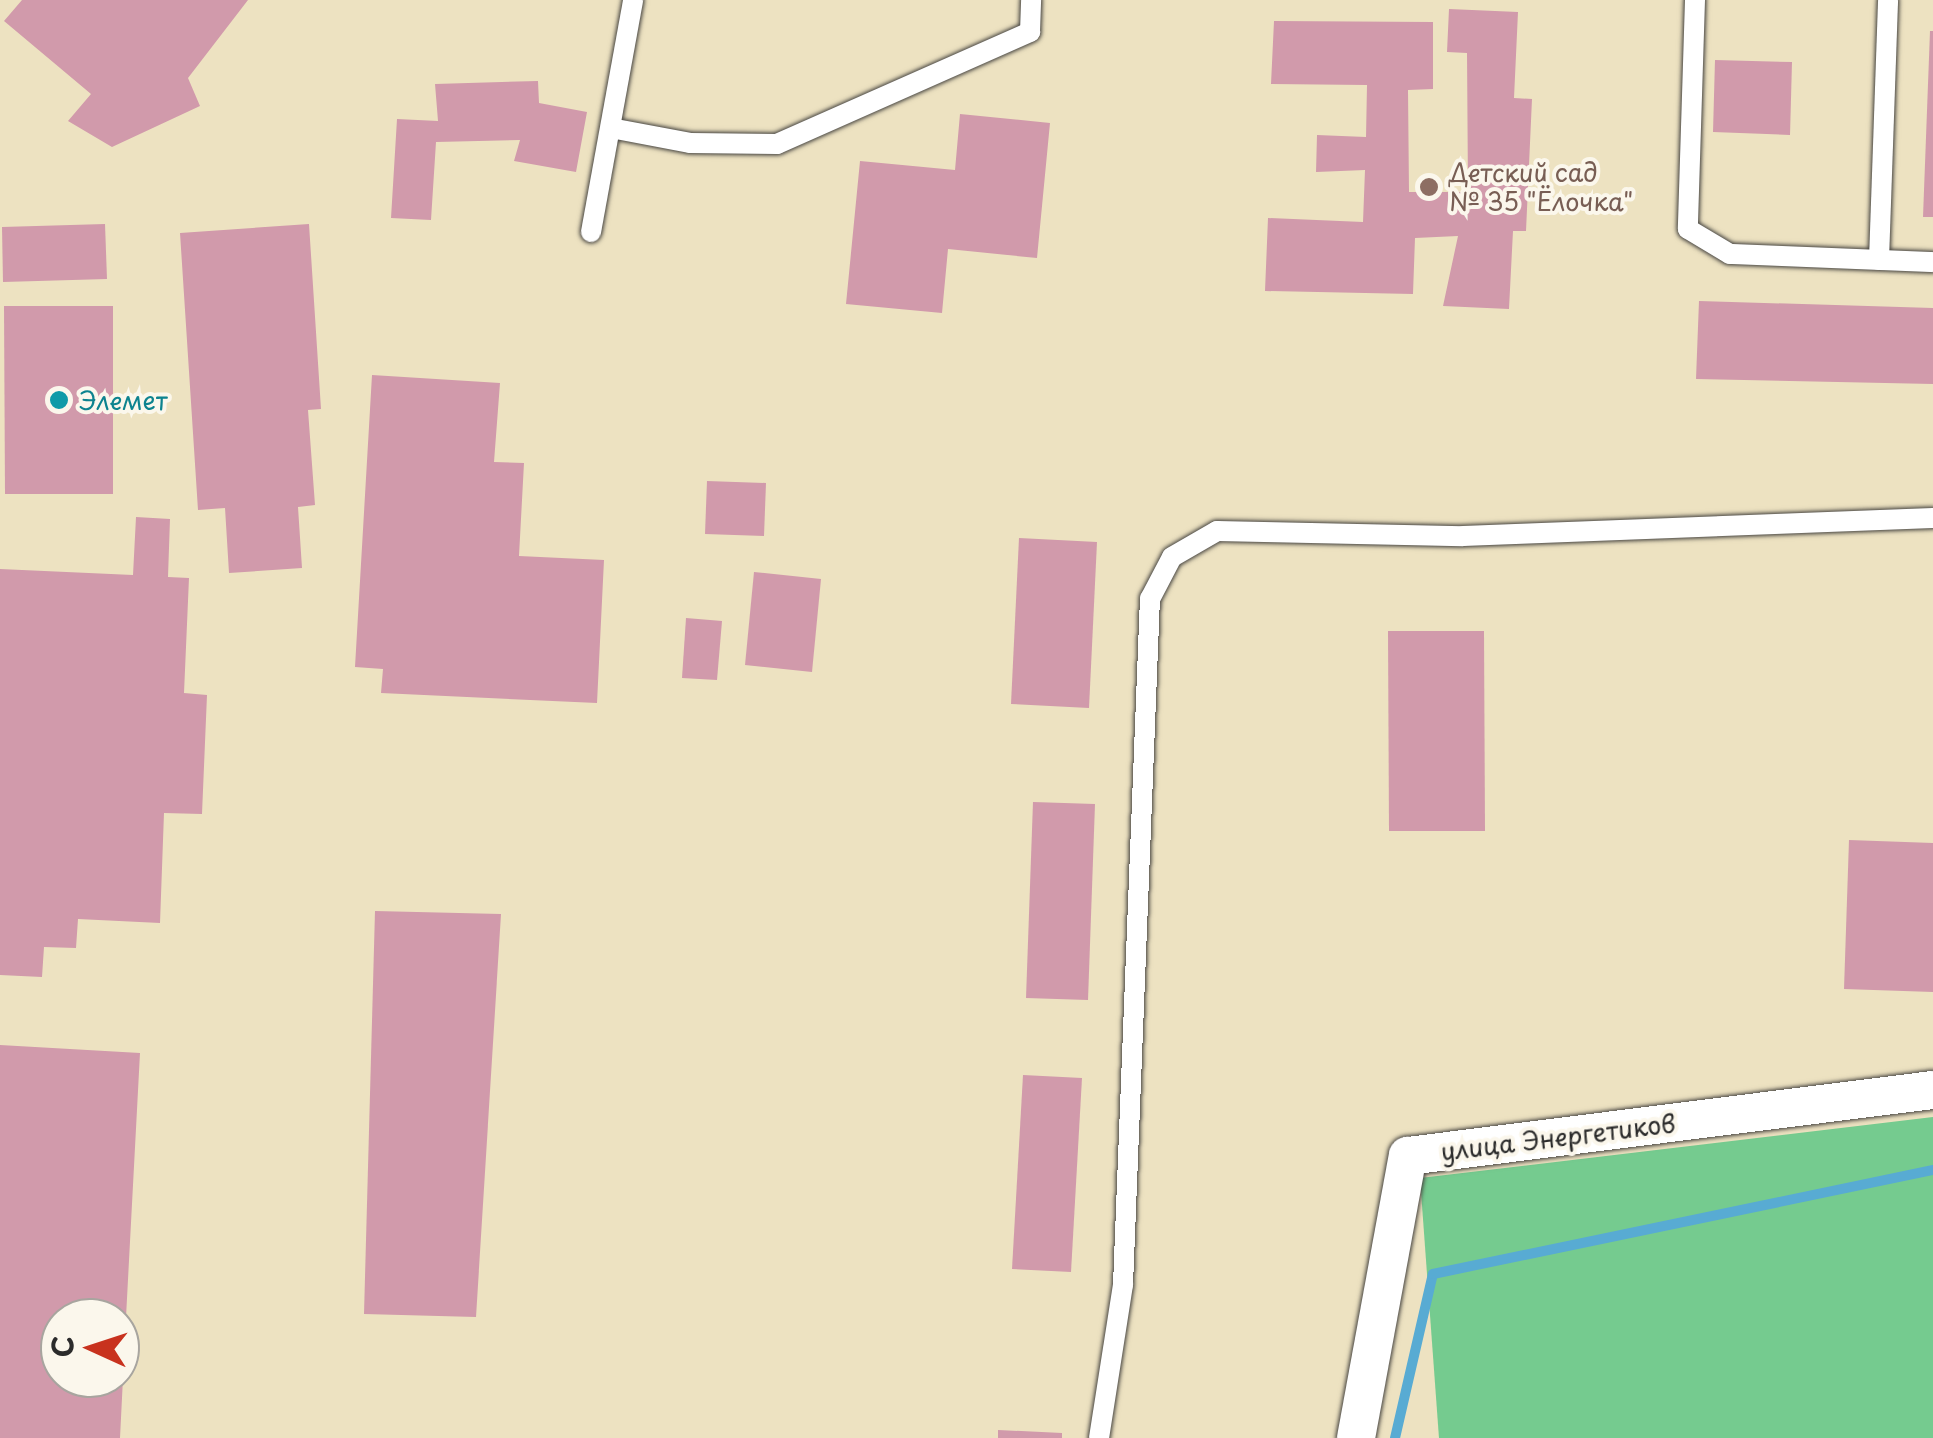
<!DOCTYPE html>
<meta charset="utf-8">
<style>
body{margin:0}
#map{position:relative;width:1933px;height:1438px;overflow:hidden;background:#ede2c1;font-family:"Playpen Sans",sans-serif}
div>[style]{position:absolute}
.green>*{inset:0;background:#75cb8f}
.stream>*{height:10px;margin:-5px;padding:0 5px;transform-origin:5px;border-radius:5px;background:#58abd3}
.building>*{inset:0;background:#d19aab}
.roads{filter:drop-shadow(0 0 2px #484642) drop-shadow(0 0 2px #484642)}
.lane>*{height:20px;margin:-10px;padding:0 10px;transform-origin:10px;border-radius:10px;background:#fff}
.street>*{height:38px;margin:-19px;padding:0 19px;transform-origin:19px;border-radius:19px;background:#fff}
.dots>*{width:28px;height:28px;translate:-50% -50%;box-sizing:border-box;border:5px solid #fbf7ec;border-radius:50%}
span{translate:-50% -50%;white-space:nowrap;text-align:center;line-height:1.15;-webkit-text-stroke:8px #fbf7ec;paint-order:stroke}
.education-label{font-size:25px;color:#785e54}
.left{translate:0 -50%;text-align:left}
.culture-label{font-size:25px;color:#0d838f}
.street-label{font-size:25px;color:#2b2b2b}
.north{position:absolute;left:40px;top:1298px;width:100px;height:100px;box-sizing:border-box;background:#fbf7ec;border:2px solid #a8a59f;border-radius:50%;rotate:273deg;font-size:28px;font-weight:700;line-height:40px;text-align:center;color:#2b2b2b}
.north::after{content:'';display:block;margin:auto;width:35px;height:45px;background:#c8321e;clip-path:polygon(50% 0,100% 100%,50% 72%,0 100%)}
</style>
<div id="map">
<div class="green">
<i style="clip-path:polygon(1933px 1117px,1933px 1438px,1439px 1438px,1420px 1178px)"></i>
</div>
<div class="stream">
<i style="left:1395px;top:1438px;width:168px;rotate:-77deg"></i>
<i style="left:1433px;top:1274px;width:511px;rotate:-11.75deg"></i>
</div>
<div class="building">
<i style="clip-path:polygon(22px 0,248px 0,188px 78px,200px 106px,112px 147px,68px 121px,91px 94px,4px 21px)"></i>
<i style="clip-path:polygon(1449px 9px,1518px 12px,1514px 98px,1532px 99px,1526px 231px,1513px 231px,1509px 309px,1443px 306px,1458px 236px,1415px 238px,1413px 294px,1265px 291px,1268px 218px,1363px 222px,1365px 170px,1316px 172px,1317px 135px,1366px 137px,1367px 85px,1271px 84px,1274px 21px,1433px 22px,1433px 89px,1408px 90px,1409px 192px,1468px 192px,1467px 53px,1447px 52px)"></i>
<i style="clip-path:polygon(1930px 31px,1933px 31px,1933px 217px,1923px 217px)"></i>
<i style="clip-path:polygon(1715px 60px,1792px 62px,1790px 135px,1713px 132px)"></i>
<i style="clip-path:polygon(538px 81px,539px 103px,587px 112px,576px 172px,514px 161px,520px 140px,436px 142px,431px 220px,391px 218px,397px 119px,438px 121px,435px 84px)"></i>
<i style="clip-path:polygon(960px 114px,1050px 123px,1037px 258px,948px 249px,942px 313px,846px 304px,860px 161px,955px 170px)"></i>
<i style="clip-path:polygon(105px 224px,107px 279px,3px 282px,2px 227px)"></i>
<i style="clip-path:polygon(309px 224px,321px 409px,308px 410px,315px 505px,298px 507px,302px 568px,229px 573px,225px 508px,198px 510px,180px 233px)"></i>
<i style="clip-path:polygon(1699px 301px,1933px 308px,1933px 384px,1696px 379px)"></i>
<i style="clip-path:polygon(4px 306px,113px 306px,113px 494px,5px 494px)"></i>
<i style="clip-path:polygon(372px 375px,500px 383px,494px 462px,524px 463px,519px 556px,604px 560px,597px 703px,381px 693px,383px 669px,355px 667px)"></i>
<i style="clip-path:polygon(707px 481px,766px 483px,764px 536px,705px 534px)"></i>
<i style="clip-path:polygon(136px 517px,170px 519px,168px 577px,189px 578px,184px 693px,207px 695px,202px 814px,164px 813px,160px 923px,78px 919px,76px 948px,44px 947px,42px 977px,0 975px,0 569px,133px 575px)"></i>
<i style="clip-path:polygon(1019px 538px,1097px 542px,1089px 708px,1011px 704px)"></i>
<i style="clip-path:polygon(754px 572px,821px 579px,812px 672px,745px 665px)"></i>
<i style="clip-path:polygon(686px 618px,722px 621px,717px 680px,682px 678px)"></i>
<i style="clip-path:polygon(1388px 631px,1484px 631px,1485px 831px,1389px 831px)"></i>
<i style="clip-path:polygon(1033px 802px,1095px 804px,1088px 1000px,1026px 998px)"></i>
<i style="clip-path:polygon(1849px 840px,1933px 843px,1933px 992px,1844px 989px)"></i>
<i style="clip-path:polygon(375px 911px,501px 914px,476px 1317px,364px 1314px)"></i>
<i style="clip-path:polygon(0 1045px,140px 1053px,123px 1374px,120px 1318px,60px 1318px,60px 1378px,123px 1378px,120px 1438px,0 1438px)"></i>
<i style="clip-path:polygon(1023px 1075px,1082px 1078px,1071px 1272px,1012px 1269px)"></i>
<i style="clip-path:polygon(998px 1430px,1062px 1433px,1062px 1438px,998px 1438px)"></i>
</div>
<div class="roads">
<div class="lane">
<i style="left:1695px;top:0;width:229px;rotate:91.8deg"></i>
<i style="left:1688px;top:229px;width:49px;rotate:30.8deg"></i>
<i style="left:1730px;top:254px;width:203px;rotate:2.3deg"></i>
<i style="left:616px;top:129px;width:75px;rotate:10.7deg"></i>
<i style="left:690px;top:143px;width:87px;rotate:0.7deg"></i>
<i style="left:777px;top:144px;width:277px;rotate:-23.9deg"></i>
<i style="left:1030px;top:32px;width:32px;rotate:-88deg"></i>
<i style="left:591px;top:232px;width:236px;rotate:-79.7deg"></i>
<i style="left:1879px;top:260px;width:260px;rotate:-88deg"></i>
<i style="left:1099px;top:1438px;width:155px;rotate:-81.1deg"></i>
<i style="left:1123px;top:1285px;width:687px;rotate:-87.75deg"></i>
<i style="left:1150px;top:599px;width:47px;rotate:-62.4deg"></i>
<i style="left:1172px;top:557px;width:52px;rotate:-30deg"></i>
<i style="left:1217px;top:531px;width:246px;rotate:1.2deg"></i>
<i style="left:1463px;top:536px;width:470px;rotate:-2.2deg"></i>
</div>
<div class="street">
<i style="left:1356px;top:1438px;width:287px;rotate:-79.6deg"></i>
<i style="left:1408px;top:1156px;width:529px;rotate:-7.17deg"></i>
</div>
</div>
<div class="dots">
<i style="left:1429px;top:187px;background:#8d6e63"></i>
<i style="left:59px;top:400px;background:#0f9aa8"></i>
</div>
<div class="education-label">
<span class="left" style="left:1449px;top:187px">Детский сад<br>№ 35 "Ёлочка"</span>
</div>
<div class="culture-label">
<span class="left" style="left:79px;top:400px">Элемет</span>
</div>
<div class="street-label">
<span style="left:1558px;top:1137px;rotate:-7deg">улица Энергетиков</span>
</div>
<div class="north">С</div>
</div>
